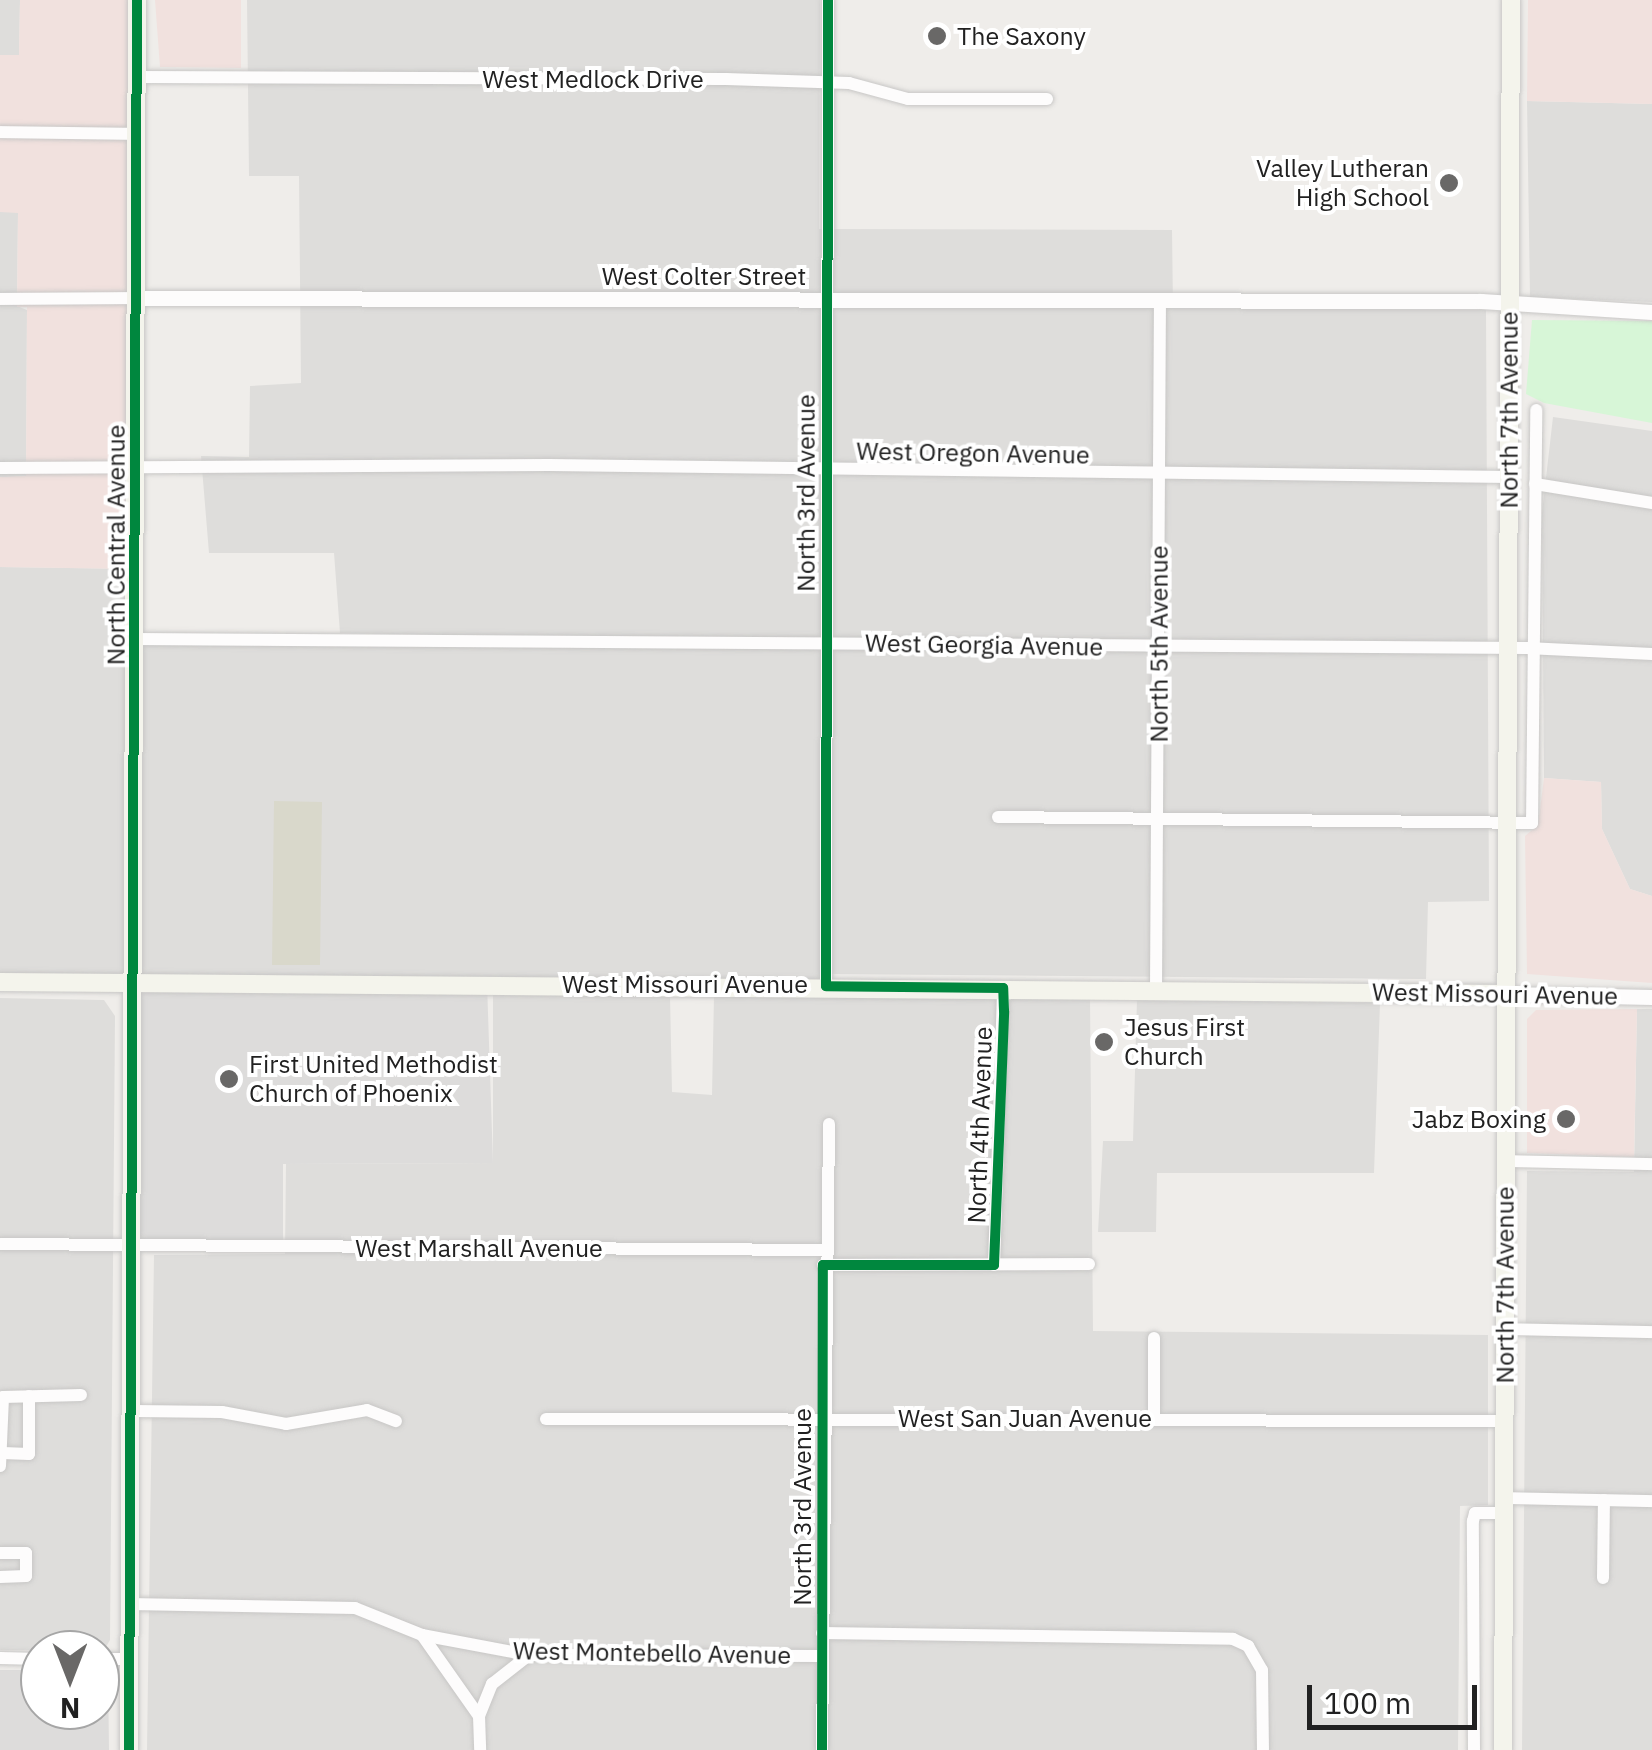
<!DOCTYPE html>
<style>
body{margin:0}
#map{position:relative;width:1652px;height:1750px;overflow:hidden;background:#efedea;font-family:"IBM Plex Sans",sans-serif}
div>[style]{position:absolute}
.residential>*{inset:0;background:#dedddb}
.commercial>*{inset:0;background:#f1e1de}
.religious>*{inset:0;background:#dddcdb}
.construction>*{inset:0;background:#d9d8cb}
.park>*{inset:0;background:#d7f6d7}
.roads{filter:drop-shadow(0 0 2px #c8c7c6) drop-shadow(0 0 2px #c8c7c6)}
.minor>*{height:12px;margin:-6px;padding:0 6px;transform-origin:6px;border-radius:6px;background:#fdfcfc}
.tertiary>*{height:15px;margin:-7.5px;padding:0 7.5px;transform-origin:7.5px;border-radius:7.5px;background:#fdfcfc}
.secondary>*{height:18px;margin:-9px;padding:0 9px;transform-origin:9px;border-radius:9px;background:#f4f4ec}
.cycleway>*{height:10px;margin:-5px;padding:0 5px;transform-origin:5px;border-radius:5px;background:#00873e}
.dots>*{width:28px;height:28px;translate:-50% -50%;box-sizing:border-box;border:5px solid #fff;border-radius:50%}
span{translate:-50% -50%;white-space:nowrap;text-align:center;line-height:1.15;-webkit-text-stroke:8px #fff;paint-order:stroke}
.poi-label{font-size:25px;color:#212121}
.left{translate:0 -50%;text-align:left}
.right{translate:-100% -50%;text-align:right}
.street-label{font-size:25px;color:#212121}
.north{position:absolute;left:20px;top:1630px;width:100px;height:100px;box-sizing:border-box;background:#fff;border:2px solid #a6a6a6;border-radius:50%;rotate:180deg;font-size:28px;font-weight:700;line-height:40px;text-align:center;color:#212121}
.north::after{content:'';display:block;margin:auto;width:35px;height:45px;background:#696867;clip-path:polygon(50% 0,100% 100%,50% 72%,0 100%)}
.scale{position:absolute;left:1307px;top:1685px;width:170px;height:45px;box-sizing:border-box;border:5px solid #212121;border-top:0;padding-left:12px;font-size:30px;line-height:35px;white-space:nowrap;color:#212121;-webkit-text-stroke:8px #fff;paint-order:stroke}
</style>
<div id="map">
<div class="residential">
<i style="clip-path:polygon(0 0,20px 0,19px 56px,0 55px)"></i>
<i style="clip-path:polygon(247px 0,820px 0,819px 229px,1172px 230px,1173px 308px,1486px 310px,1489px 901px,1428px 902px,1426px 979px,827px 974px,826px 986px,0 980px,0 567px,136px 569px,136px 638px,724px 641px,340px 633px,334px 553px,209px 553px,201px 456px,249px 457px,250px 386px,301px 383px,299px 176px,249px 176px)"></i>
<i style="clip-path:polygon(1527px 101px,1652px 104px,1652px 302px,1530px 297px)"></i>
<i style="clip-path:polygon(0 212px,18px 212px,17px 306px,27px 310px,26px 477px,0 477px)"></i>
<i style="clip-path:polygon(1553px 417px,1652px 431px,1652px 896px,1630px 889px,1602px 829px,1601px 782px,1544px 778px,1542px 513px)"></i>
<i style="clip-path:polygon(493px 995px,670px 996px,672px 1092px,712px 1095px,714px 996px,1090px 998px,1093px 1331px,1488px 1335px,1488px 1505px,1460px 1506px,1458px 1750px,147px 1750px,154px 1255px,285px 1254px,286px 1164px,493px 1163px)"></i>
<i style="clip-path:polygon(0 998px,104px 1000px,115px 1016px,110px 1640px,104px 1650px,0 1650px)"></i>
<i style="clip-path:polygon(1137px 1000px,1380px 1003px,1374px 1173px,1157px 1173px,1156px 1232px,1098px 1232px,1103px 1141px,1133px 1141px)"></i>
<i style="clip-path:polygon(1637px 1009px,1652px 1009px,1652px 1750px,1522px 1750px,1527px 1171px,1634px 1172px)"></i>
</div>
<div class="commercial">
<i style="clip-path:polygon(20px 0,138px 0,136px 569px,0 567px,0 477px,26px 476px,27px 307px,17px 307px,18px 213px,0 212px,0 55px,19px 55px)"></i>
<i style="clip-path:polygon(155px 0,241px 0,241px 68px,160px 67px)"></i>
<i style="clip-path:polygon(1528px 0,1652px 0,1652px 104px,1527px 101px)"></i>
<i style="clip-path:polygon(1544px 778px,1601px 782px,1602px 829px,1630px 889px,1652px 896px,1652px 983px,1527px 974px,1525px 836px,1538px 825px)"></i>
<i style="clip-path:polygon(1637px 1009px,1634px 1157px,1527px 1153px,1527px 1019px,1536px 1010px)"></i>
</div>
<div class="religious">
<i style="clip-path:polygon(137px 982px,487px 983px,493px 1163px,283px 1164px,283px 1247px,136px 1246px)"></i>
<i style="clip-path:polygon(0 1670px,40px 1670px,40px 1710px,100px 1710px,100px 1671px,108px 1673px,109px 1750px,0 1750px)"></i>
</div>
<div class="construction">
<i style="clip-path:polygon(274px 801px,322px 802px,320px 965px,272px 965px)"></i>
</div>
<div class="park">
<i style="clip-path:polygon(1532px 320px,1652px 321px,1652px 423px,1544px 403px,1526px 394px)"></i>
</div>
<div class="roads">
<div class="minor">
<i style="left:137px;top:77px;width:589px;rotate:0.19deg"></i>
<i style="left:726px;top:79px;width:123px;rotate:1.9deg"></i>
<i style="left:849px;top:83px;width:61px;rotate:15.2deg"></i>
<i style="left:908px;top:99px;width:139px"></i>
<i style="left:0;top:132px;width:137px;rotate:0.8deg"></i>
<i style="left:0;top:299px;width:137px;rotate:-0.4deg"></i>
<i style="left:0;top:468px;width:549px;rotate:-0.31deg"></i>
<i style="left:549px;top:465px;width:960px;rotate:0.72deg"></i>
<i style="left:1535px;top:484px;width:119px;rotate:9.2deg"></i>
<i style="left:135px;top:639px;width:1392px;rotate:0.37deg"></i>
<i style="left:1527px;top:648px;width:125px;rotate:2.7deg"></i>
<i style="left:998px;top:817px;width:534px;rotate:0.64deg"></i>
<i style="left:1532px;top:823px;width:413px;rotate:-89.4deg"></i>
<i style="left:826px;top:986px;width:986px;rotate:-89.88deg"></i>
<i style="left:1156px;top:989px;width:690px;rotate:-89.67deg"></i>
<i style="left:1505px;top:1161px;width:147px;rotate:1.2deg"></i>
<i style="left:0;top:1244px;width:823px;rotate:0.42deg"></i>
<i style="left:823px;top:1265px;width:266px;rotate:-0.2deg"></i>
<i style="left:994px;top:1265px;width:277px;rotate:-88.1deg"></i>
<i style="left:1504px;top:1329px;width:148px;rotate:1.2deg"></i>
<i style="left:1154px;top:1338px;width:81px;rotate:90deg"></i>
<i style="left:135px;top:1411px;width:87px;rotate:0.7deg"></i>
<i style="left:222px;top:1412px;width:65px;rotate:10.6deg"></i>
<i style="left:286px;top:1424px;width:82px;rotate:-9.8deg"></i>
<i style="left:367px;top:1410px;width:31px;rotate:21deg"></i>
<i style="left:546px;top:1419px;width:958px;rotate:0.12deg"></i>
<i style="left:3px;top:1453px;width:26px;rotate:2deg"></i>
<i style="left:29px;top:1454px;width:58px;rotate:-90deg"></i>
<i style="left:0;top:1466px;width:69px;rotate:-87.5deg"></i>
<i style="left:3px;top:1397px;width:78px;rotate:-1.5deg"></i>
<i style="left:1504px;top:1498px;width:148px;rotate:1.2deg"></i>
<i style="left:0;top:1553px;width:26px"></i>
<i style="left:26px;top:1553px;width:23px;rotate:90deg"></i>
<i style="left:26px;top:1576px;width:26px;rotate:178deg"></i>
<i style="left:1603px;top:1578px;width:78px;rotate:-89.3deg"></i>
<i style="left:129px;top:1604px;width:226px;rotate:1deg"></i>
<i style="left:355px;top:1608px;width:72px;rotate:21.9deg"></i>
<i style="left:422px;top:1635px;width:109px;rotate:10.6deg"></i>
<i style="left:529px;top:1655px;width:293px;rotate:0.2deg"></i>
<i style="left:822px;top:1633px;width:411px;rotate:0.8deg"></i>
<i style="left:1233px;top:1639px;width:17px;rotate:25deg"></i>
<i style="left:1248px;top:1646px;width:28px;rotate:60deg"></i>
<i style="left:1262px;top:1670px;width:80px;rotate:89.3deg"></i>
<i style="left:422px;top:1635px;width:99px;rotate:54.9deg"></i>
<i style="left:479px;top:1716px;width:34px;rotate:88deg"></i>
<i style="left:0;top:1658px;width:40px;rotate:1.4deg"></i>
<i style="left:100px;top:1659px;width:29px"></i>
<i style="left:479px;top:1716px;width:35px;rotate:-68deg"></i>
<i style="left:492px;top:1684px;width:47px;rotate:-38.1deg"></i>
<i style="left:822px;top:1750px;width:626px;rotate:-89.36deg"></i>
<i style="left:1474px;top:1750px;width:229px;rotate:-90.3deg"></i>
<i style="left:1473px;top:1521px;width:8px;rotate:-76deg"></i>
<i style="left:1475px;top:1513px;width:29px"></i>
</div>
<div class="tertiary">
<i style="left:137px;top:298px;width:1344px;rotate:0.13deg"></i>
<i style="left:1481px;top:301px;width:171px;rotate:3.7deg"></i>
<i style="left:1505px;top:994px;width:147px;rotate:1.2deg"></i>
</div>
<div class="secondary">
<i style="left:0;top:982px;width:1505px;rotate:0.46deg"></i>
<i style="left:129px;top:1750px;width:1750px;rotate:-89.74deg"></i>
<i style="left:1503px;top:1750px;width:1750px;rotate:-89.74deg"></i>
</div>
</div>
<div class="cycleway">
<i style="left:129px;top:1750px;width:1750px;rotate:-89.74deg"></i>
<i style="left:822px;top:1750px;width:485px;rotate:-89.9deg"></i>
<i style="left:823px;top:1265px;width:171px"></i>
<i style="left:994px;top:1265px;width:254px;rotate:-87.7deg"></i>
<i style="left:1004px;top:1011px;width:23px;rotate:-92deg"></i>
<i style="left:1003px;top:988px;width:177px;rotate:-179.4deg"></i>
<i style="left:826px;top:986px;width:986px;rotate:-89.88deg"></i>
</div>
<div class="dots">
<i style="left:937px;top:36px;background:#696867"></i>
<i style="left:1449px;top:183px;background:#696867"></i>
<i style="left:1104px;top:1042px;background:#696867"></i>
<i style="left:229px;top:1079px;background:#696867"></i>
<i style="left:1566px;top:1119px;background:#696867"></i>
</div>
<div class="poi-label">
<span class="left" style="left:957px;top:36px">The Saxony</span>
<span class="right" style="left:1429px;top:183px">Valley Lutheran<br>High School</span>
<span class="left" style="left:1124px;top:1042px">Jesus First<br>Church</span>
<span class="left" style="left:249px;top:1079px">First United Methodist<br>Church of Phoenix</span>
<span class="right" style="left:1546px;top:1119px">Jabz Boxing</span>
</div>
<div class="street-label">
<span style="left:593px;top:79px">West Medlock Drive</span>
<span style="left:704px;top:276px">West Colter Street</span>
<span style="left:1509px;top:410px;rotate:-90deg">North 7th Avenue</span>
<span style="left:973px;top:453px;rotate:1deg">West Oregon Avenue</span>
<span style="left:806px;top:493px;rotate:-90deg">North 3rd Avenue</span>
<span style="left:116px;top:545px;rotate:-90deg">North Central Avenue</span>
<span style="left:1159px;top:644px;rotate:-90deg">North 5th Avenue</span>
<span style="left:984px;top:645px;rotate:1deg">West Georgia Avenue</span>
<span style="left:685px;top:984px">West Missouri Avenue</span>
<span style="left:1495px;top:994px;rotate:1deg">West Missouri Avenue</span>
<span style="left:980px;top:1125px;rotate:-88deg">North 4th Avenue</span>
<span style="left:479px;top:1248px">West Marshall Avenue</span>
<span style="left:1505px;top:1285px;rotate:-90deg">North 7th Avenue</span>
<span style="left:1025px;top:1418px">West San Juan Avenue</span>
<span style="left:802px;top:1507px;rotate:-90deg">North 3rd Avenue</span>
<span style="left:652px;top:1653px;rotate:1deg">West Montebello Avenue</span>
</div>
<div class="north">N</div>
<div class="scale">100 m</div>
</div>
